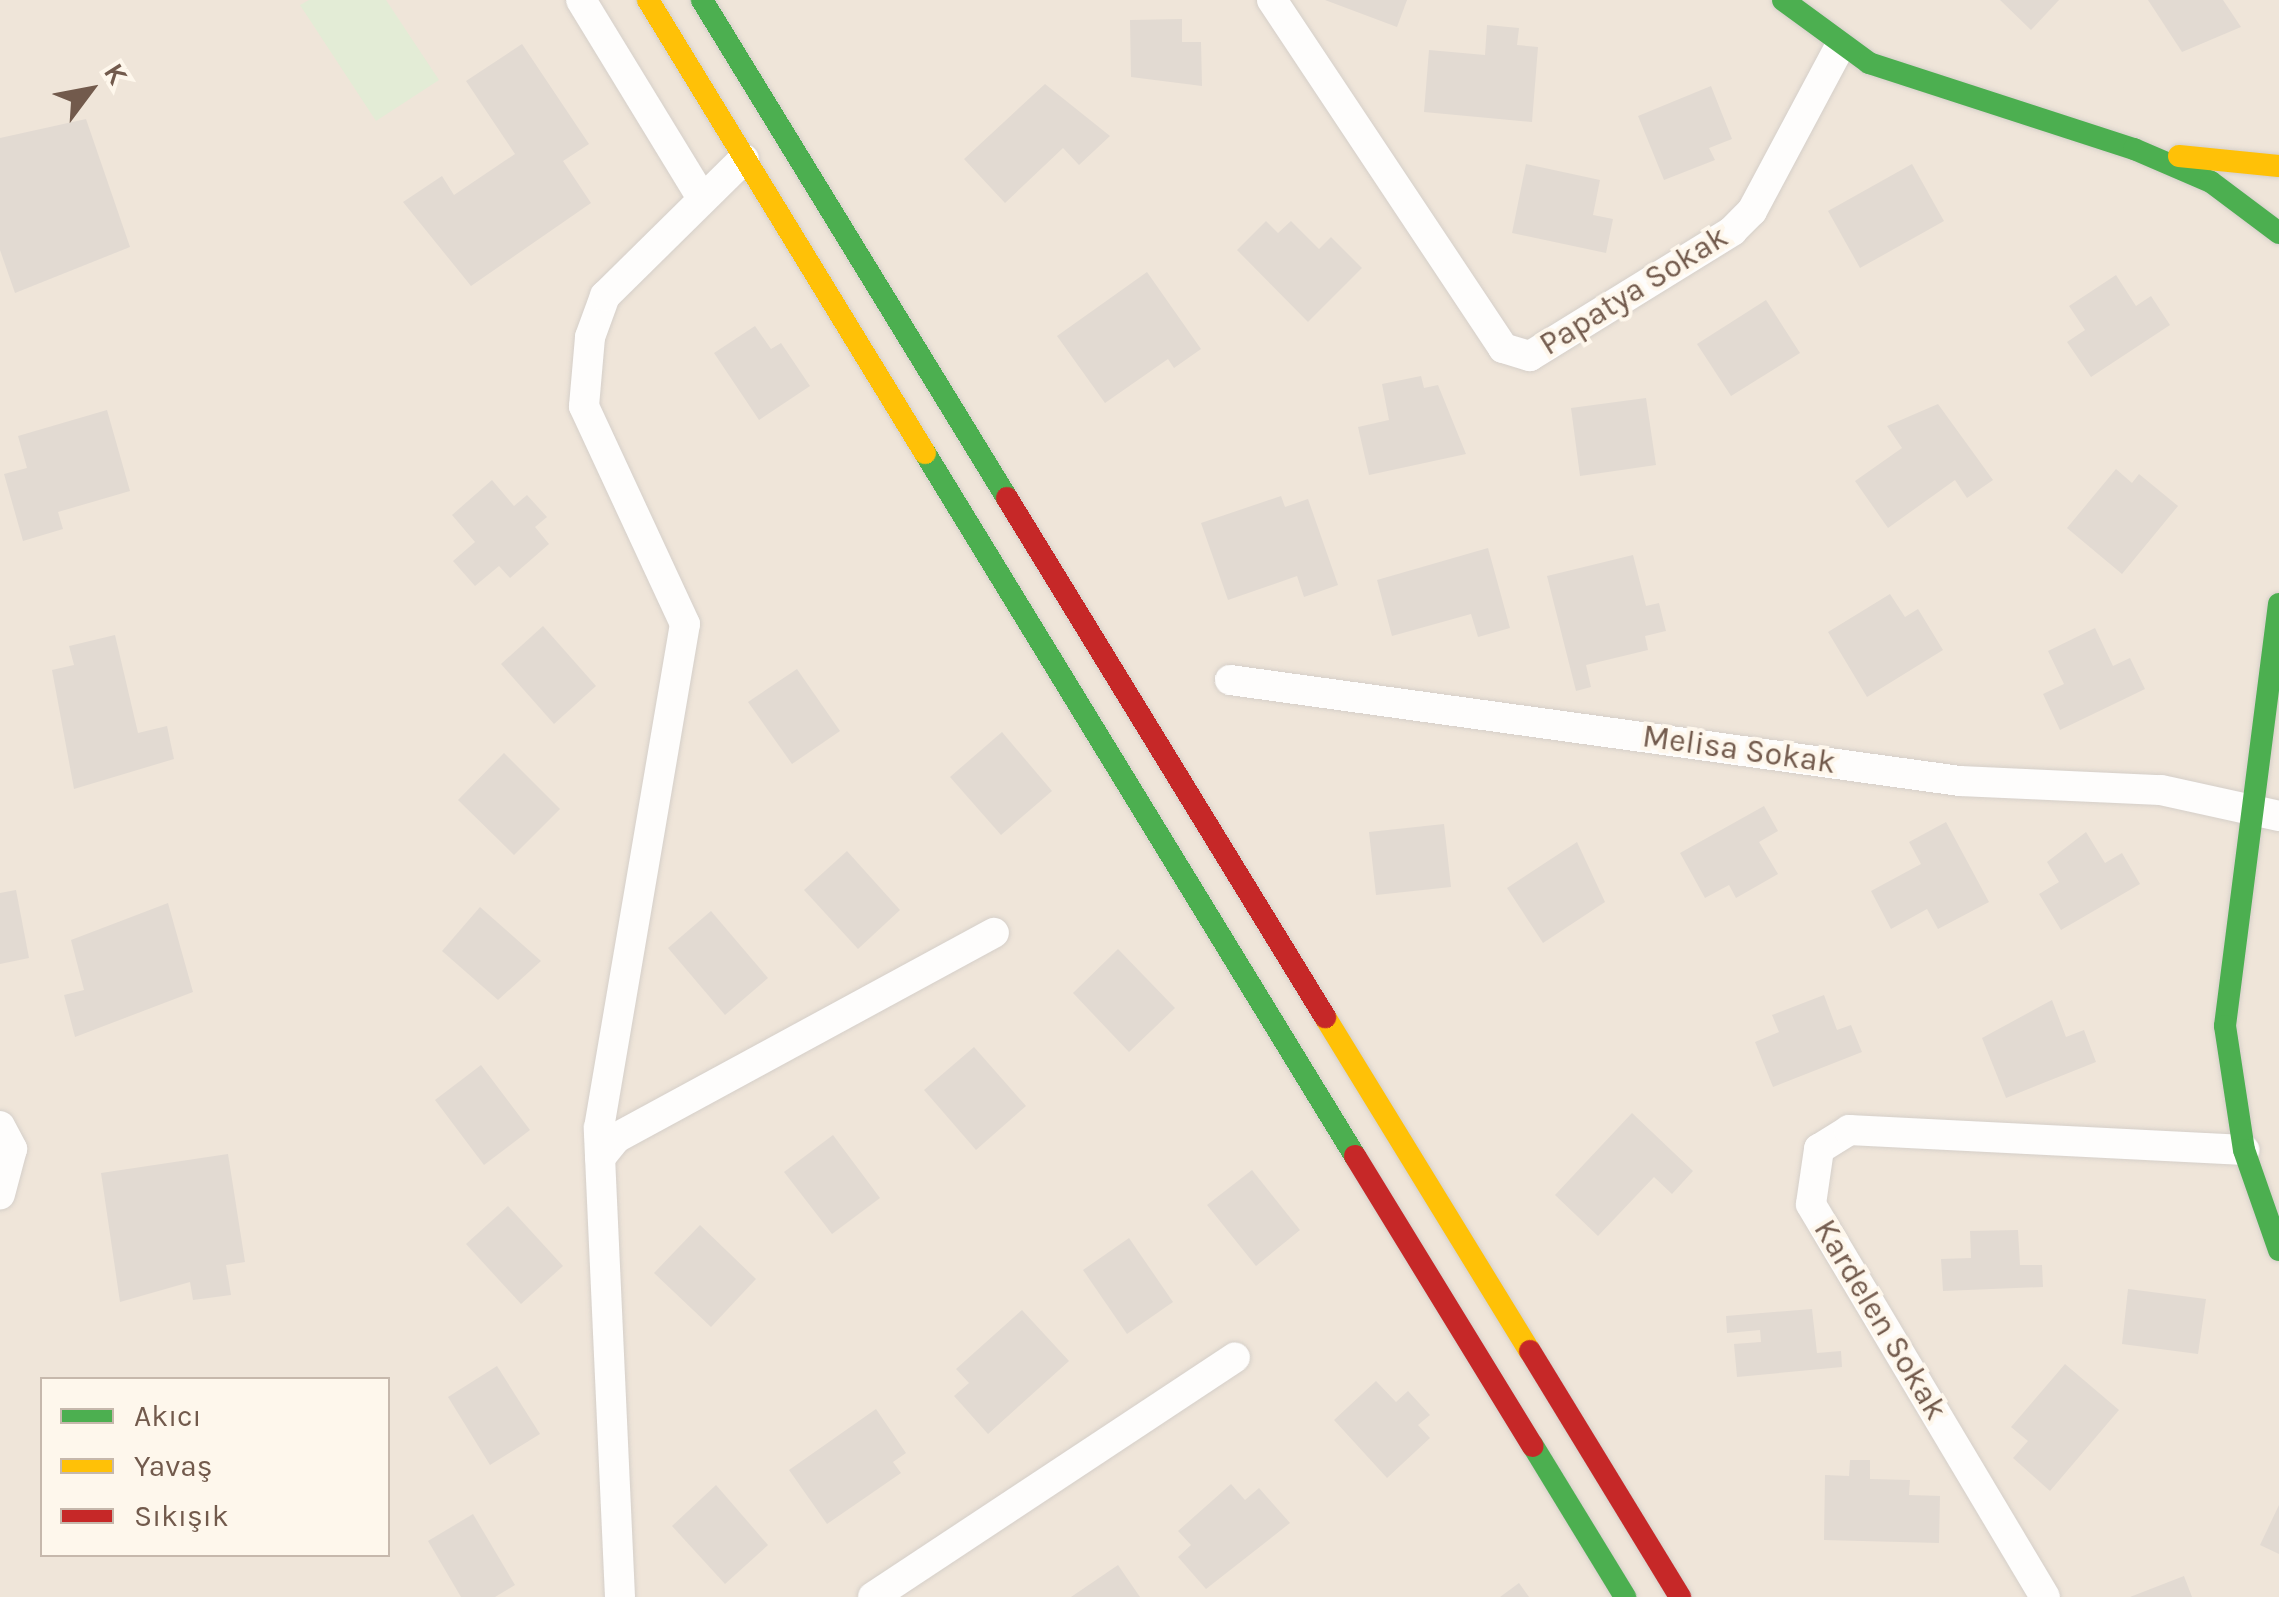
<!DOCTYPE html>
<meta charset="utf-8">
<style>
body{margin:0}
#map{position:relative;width:2279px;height:1597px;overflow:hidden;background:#f6f2eb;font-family:Karla,sans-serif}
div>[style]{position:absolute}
.residential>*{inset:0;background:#efe5d9}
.green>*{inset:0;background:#e3ecd6}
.building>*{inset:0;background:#e2dad2}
.roads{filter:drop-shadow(0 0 2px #d5cfc9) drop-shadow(0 0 2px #d5cfc9)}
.street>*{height:30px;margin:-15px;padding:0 15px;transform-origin:15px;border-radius:15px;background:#fefdfc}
.fast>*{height:22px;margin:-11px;padding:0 11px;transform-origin:11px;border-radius:11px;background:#4caf50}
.slow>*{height:22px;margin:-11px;padding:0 11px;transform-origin:11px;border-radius:11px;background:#ffc107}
.jam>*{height:22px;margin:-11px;padding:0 11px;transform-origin:11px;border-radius:11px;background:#c62828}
span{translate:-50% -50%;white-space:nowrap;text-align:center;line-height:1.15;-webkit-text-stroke:8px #fef7ec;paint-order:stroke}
.street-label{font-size:32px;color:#725a4c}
.legend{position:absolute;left:40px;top:1377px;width:350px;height:180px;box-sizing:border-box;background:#fef7ec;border:2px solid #c6b8ac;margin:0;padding:12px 18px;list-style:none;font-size:30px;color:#725a4c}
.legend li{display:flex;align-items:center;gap:20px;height:50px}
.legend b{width:50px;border:2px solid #c6b8ac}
.north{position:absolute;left:40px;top:40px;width:100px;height:100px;-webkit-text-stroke:8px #fef7ec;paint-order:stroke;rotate:58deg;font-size:28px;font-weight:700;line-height:40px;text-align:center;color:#725a4c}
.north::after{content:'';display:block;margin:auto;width:35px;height:45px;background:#725a4c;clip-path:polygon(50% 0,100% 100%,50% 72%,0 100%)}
</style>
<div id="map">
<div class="residential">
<i style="clip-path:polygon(evenodd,0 0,2279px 0,2279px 1597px,0 1597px,0 0,42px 1380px,388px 1380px,388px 1554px,42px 1554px,42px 1380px)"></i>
</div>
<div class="green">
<i style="clip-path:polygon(309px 0,386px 0,439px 80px,376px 121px,300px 5px)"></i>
</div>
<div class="building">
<i style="clip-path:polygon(1325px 0,1407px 0,1397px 27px)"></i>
<i style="clip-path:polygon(2000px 0,2059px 0,2031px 30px)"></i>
<i style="clip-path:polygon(2148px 0,2223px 0,2241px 27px,2182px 52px)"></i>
<i style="clip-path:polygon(1182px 19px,1182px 42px,1201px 42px,1202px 86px,1131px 77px,1130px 20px)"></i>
<i style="clip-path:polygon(1487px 25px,1519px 28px,1517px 45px,1538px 47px,1532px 122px,1424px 112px,1429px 50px,1485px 55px)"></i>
<i style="clip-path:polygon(522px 44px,589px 144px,563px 161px,591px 203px,471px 286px,403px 202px,442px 176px,454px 195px,515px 154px,466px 81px)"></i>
<i style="clip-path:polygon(1045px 84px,1110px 136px,1079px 165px,1063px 148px,1005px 203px,964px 159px)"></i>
<i style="clip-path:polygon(1711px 86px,1732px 139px,1709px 148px,1715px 160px,1664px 180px,1638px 116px)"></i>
<i style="clip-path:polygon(86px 119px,130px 247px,15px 293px,0 250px,0 138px)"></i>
<i style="clip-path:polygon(1526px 164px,1600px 180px,1593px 215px,1613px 219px,1606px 253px,1512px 233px)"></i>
<i style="clip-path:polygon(1912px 164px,1944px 221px,1860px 268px,1828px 211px)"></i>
<i style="clip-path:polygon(1266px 221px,1278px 233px,1291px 221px,1319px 249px,1331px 237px,1362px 268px,1308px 322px,1237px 250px)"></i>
<i style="clip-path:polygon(1147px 272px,1201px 349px,1174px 368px,1168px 359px,1105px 403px,1057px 336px)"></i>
<i style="clip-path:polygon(2116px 275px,2136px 306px,2151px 296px,2170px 325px,2091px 377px,2067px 342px,2085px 330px,2069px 306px)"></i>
<i style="clip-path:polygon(1766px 300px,1800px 353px,1731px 396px,1697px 344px)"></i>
<i style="clip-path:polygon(755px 326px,771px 349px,781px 343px,810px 386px,759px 420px,714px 353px)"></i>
<i style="clip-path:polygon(1421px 376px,1424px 388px,1438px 385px,1466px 454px,1369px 475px,1358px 427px,1389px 420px,1382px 384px)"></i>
<i style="clip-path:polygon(1646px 398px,1656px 465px,1580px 476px,1571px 408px)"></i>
<i style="clip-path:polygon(1938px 404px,1993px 480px,1967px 498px,1955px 480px,1888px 528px,1855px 481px,1902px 448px,1887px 426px)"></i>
<i style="clip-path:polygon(107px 410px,130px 491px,58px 512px,63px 529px,23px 541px,4px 474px,27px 468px,18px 436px)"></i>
<i style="clip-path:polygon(2116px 469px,2132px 483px,2139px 474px,2178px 506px,2122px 574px,2067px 528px)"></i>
<i style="clip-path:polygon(492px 480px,514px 506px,527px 495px,547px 517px,535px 527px,549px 544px,510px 578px,499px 566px,475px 586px,453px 561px,475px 542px,452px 515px)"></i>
<i style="clip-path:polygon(1281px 496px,1285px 507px,1308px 499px,1338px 585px,1304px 597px,1297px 576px,1228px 600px,1201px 523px)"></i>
<i style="clip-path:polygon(1488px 548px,1510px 628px,1478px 637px,1471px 614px,1392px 636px,1377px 580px)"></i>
<i style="clip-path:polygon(1633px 555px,1646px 606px,1659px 603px,1666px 631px,1645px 636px,1648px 650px,1586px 665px,1591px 687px,1576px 691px,1547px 576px)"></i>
<i style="clip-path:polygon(1890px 594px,1905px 617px,1918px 609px,1943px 650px,1867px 697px,1828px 632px)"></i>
<i style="clip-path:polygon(543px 626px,596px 686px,554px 724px,501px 664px)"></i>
<i style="clip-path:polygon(2095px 628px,2113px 666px,2130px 658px,2145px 689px,2060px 730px,2043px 694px,2064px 684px,2048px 651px)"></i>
<i style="clip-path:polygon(115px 635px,138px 733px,167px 726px,174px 759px,74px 789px,52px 670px,74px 665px,69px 646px)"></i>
<i style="clip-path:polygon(797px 669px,840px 731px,792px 764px,748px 702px)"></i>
<i style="clip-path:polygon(1002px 732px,1052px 791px,1001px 835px,950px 777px)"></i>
<i style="clip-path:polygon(504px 753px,560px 809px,514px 855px,458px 800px)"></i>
<i style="clip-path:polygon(1764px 806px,1778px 831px,1759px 842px,1778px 874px,1736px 898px,1729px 885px,1705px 898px,1680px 853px)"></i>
<i style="clip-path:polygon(1946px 822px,1989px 902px,1938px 929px,1927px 909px,1891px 929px,1871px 891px,1921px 864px,1909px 842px)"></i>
<i style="clip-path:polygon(1444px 824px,1451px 887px,1376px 895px,1369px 832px)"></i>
<i style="clip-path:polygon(2086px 832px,2105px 863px,2122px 853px,2140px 884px,2061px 930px,2039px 894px,2059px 882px,2047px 862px)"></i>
<i style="clip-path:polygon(1577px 842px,1605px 902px,1543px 943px,1507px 888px)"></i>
<i style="clip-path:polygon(847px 851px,900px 910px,858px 949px,804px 890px)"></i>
<i style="clip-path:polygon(16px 890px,29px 958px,0 964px,0 893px)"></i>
<i style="clip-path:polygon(168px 903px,193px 992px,75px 1037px,64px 995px,84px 990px,71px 940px)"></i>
<i style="clip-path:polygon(480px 907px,541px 961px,498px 1000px,442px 951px)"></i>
<i style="clip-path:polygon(711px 911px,768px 978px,725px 1015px,668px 948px)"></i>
<i style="clip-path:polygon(1118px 949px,1175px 1008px,1129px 1052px,1073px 993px)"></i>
<i style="clip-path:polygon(1824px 995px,1837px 1030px,1851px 1025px,1862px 1052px,1773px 1087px,1755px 1042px,1779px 1032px,1772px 1015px)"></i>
<i style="clip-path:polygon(2052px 1000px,2066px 1037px,2084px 1030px,2096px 1062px,2006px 1098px,1982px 1038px)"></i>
<i style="clip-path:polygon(974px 1047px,1026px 1106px,976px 1150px,924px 1090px)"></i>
<i style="clip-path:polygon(481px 1065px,530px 1130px,484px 1165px,435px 1100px)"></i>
<i style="clip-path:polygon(1632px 1113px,1693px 1171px,1672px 1194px,1654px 1177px,1598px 1236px,1555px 1195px)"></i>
<i style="clip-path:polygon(833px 1135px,880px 1198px,832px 1234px,784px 1172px)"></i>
<i style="clip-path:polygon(228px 1154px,245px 1262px,226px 1265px,231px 1295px,193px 1300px,190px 1282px,120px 1302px,101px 1173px)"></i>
<i style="clip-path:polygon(1252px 1170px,1300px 1230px,1256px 1266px,1207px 1205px)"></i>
<i style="clip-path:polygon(508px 1206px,563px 1266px,521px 1304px,466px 1244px)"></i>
<i style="clip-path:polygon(700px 1225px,756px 1279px,711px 1327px,654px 1273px)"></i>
<i style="clip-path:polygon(2018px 1230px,2020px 1265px,2042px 1265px,2043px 1287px,1943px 1291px,1941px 1259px,1971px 1258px,1970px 1231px)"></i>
<i style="clip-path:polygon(1129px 1238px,1173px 1302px,1127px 1334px,1083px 1270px)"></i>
<i style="clip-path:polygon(2128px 1289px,2206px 1299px,2198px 1354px,2122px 1344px)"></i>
<i style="clip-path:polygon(1812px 1309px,1817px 1353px,1841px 1351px,1842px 1367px,1737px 1377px,1734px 1344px,1761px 1342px,1760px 1330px,1727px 1333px,1726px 1316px)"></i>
<i style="clip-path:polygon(1022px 1310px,1069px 1361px,988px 1434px,954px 1396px,969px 1383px,956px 1369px)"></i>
<i style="clip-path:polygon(2065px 1364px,2119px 1410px,2050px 1491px,2013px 1458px,2028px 1441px,2011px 1427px)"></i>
<i style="clip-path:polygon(497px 1366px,540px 1434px,490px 1465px,448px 1397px)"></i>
<i style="clip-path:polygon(1376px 1381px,1396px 1402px,1408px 1391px,1430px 1415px,1418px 1425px,1430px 1438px,1387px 1478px,1334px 1420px)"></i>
<i style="clip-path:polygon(876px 1409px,906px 1453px,893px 1462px,901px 1473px,827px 1524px,789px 1470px)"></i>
<i style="clip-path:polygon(1850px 1460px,1870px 1460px,1870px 1479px,1910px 1480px,1909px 1495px,1940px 1496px,1939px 1543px,1824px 1540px,1825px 1475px,1849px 1476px)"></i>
<i style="clip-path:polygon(1231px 1484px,1245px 1500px,1259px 1488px,1290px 1523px,1206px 1589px,1178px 1557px,1191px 1545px,1178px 1531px)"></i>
<i style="clip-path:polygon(716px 1485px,768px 1545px,725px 1584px,672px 1526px)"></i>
<i style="clip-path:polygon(2279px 1505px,2279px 1554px,2260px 1545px)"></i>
<i style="clip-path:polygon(473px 1514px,515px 1585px,495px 1597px,461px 1597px,428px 1541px)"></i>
<i style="clip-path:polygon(1118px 1565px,1140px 1597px,1071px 1597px)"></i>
<i style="clip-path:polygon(2184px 1576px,2192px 1597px,2130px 1597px)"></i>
<i style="clip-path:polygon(1519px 1583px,1529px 1597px,1500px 1597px)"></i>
</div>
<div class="roads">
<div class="street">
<i style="left:581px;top:0;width:228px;rotate:58.6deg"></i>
<i style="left:1272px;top:0;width:418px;rotate:56.4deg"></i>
<i style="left:1503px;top:348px;width:28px;rotate:17deg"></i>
<i style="left:1530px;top:356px;width:238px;rotate:-31.7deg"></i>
<i style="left:1732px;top:231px;width:28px;rotate:-45deg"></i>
<i style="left:1752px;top:211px;width:185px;rotate:-61.9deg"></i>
<i style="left:1230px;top:680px;width:737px;rotate:7.88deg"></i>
<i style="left:1960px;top:781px;width:201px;rotate:2.6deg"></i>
<i style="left:2161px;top:790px;width:121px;rotate:12.4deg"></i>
<i style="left:0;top:1126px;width:26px;rotate:62deg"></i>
<i style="left:12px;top:1149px;width:47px;rotate:104.9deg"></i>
<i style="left:600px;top:1158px;width:26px;rotate:-51deg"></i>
<i style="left:616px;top:1138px;width:430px;rotate:-28.5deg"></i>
<i style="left:620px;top:1597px;width:469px;rotate:-92.6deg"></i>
<i style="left:599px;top:1128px;width:511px;rotate:-80.32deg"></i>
<i style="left:685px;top:624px;width:240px;rotate:-114.9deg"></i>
<i style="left:584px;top:406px;width:69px;rotate:-85deg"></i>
<i style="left:590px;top:337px;width:44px;rotate:-69.9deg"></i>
<i style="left:605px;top:296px;width:195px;rotate:-44.6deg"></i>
<i style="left:873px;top:1597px;width:434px;rotate:-33.5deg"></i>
<i style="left:2045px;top:1597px;width:457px;rotate:-120.8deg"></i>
<i style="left:1811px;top:1204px;width:56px;rotate:-81.7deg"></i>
<i style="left:1819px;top:1149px;width:36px;rotate:-32deg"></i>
<i style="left:1849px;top:1130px;width:396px;rotate:2.9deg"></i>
</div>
<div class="fast">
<i style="left:702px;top:0;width:584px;rotate:58.51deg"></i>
<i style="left:1783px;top:0;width:107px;rotate:36.2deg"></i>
<i style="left:1869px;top:63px;width:279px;rotate:18deg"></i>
<i style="left:2134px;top:149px;width:84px;rotate:23.2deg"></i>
<i style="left:2211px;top:182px;width:85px;rotate:36.9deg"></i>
<i style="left:925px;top:453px;width:824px;rotate:58.55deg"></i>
<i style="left:2279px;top:604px;width:425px;rotate:97.3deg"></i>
<i style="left:2225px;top:1026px;width:125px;rotate:81.3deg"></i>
<i style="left:2244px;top:1150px;width:106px;rotate:70.7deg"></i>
<i style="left:1533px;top:1446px;width:177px;rotate:58.6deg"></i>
</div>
<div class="slow">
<i style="left:648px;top:0;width:531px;rotate:58.56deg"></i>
<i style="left:2179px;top:156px;width:100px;rotate:5.7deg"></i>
<i style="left:1325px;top:1017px;width:392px;rotate:58.5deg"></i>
</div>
<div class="jam">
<i style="left:1007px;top:498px;width:609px;rotate:58.5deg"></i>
<i style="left:1355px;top:1156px;width:340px;rotate:58.5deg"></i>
<i style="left:1530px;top:1351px;width:288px;rotate:58.6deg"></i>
</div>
</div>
<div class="street-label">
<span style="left:1634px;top:291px;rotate:-32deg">Papatya Sokak</span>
<span style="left:1739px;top:750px;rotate:8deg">Melisa Sokak</span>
<span style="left:1880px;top:1320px;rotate:59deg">Kardelen Sokak</span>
</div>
<ul class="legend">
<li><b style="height:12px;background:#4caf50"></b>Akıcı</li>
<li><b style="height:12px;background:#ffc107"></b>Yavaş</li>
<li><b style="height:12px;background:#c62828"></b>Sıkışık</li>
</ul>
<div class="north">K</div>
</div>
